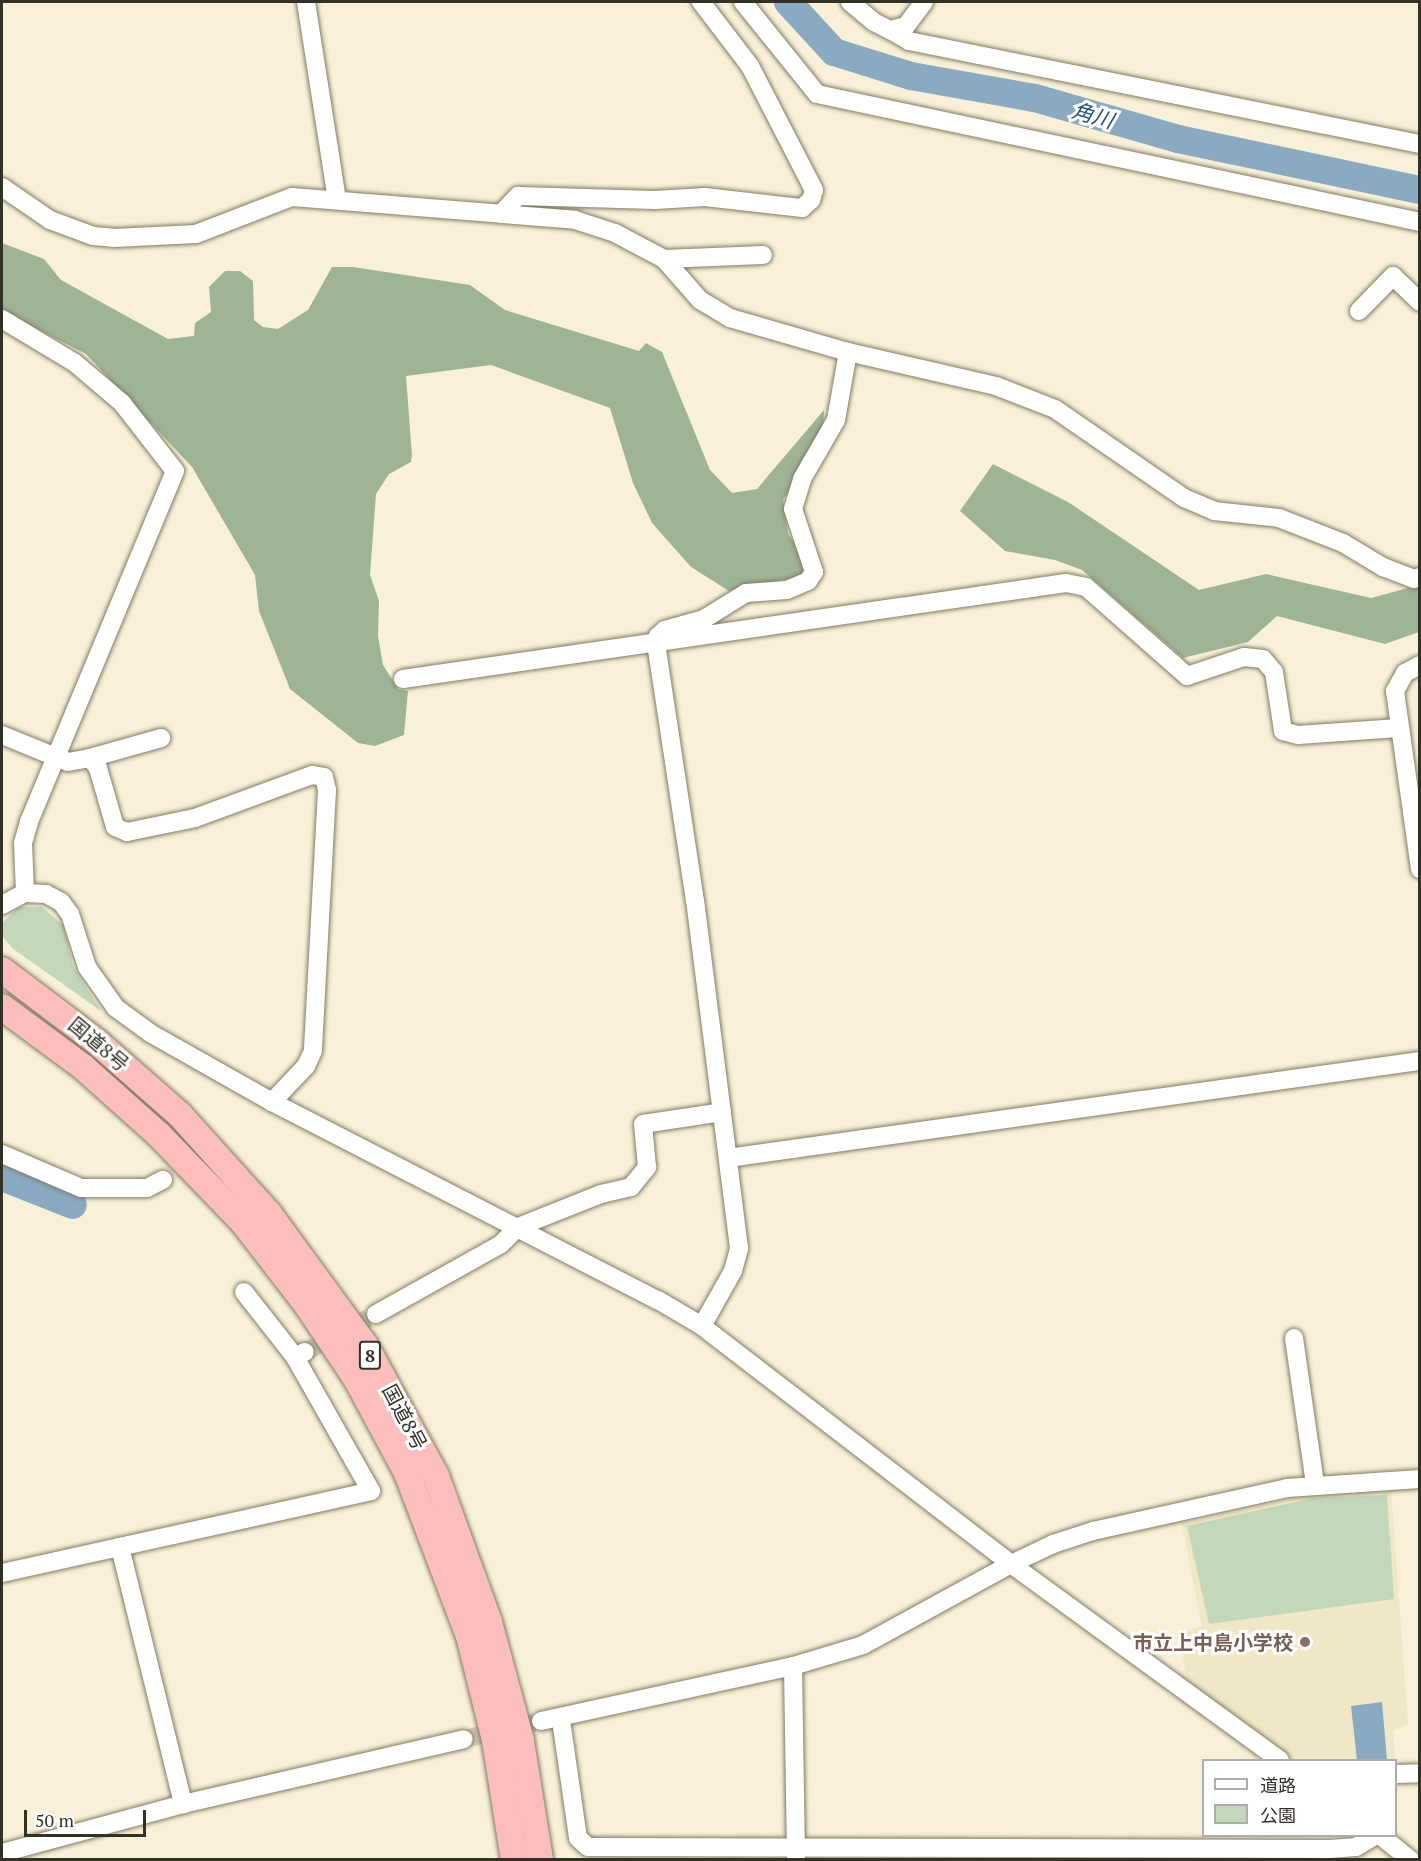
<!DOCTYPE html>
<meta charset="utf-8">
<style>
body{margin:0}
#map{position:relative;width:1421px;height:1861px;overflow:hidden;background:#f8f1d8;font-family:"PT Serif","Noto Sans JP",serif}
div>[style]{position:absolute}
.built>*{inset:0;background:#efe7c5}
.green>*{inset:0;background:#c3d7bb}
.forest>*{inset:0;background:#9eb495}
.water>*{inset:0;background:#89aac1}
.river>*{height:28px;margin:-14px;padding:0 14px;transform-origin:14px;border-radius:14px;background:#89aac1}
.minor-tunnel>*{height:18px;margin-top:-9px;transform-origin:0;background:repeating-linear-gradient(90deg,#d1cab4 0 18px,transparent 0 27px)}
.roads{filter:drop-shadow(0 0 2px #817b64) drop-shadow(0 0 2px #817b64)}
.minor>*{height:18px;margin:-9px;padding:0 9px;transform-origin:9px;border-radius:9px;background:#fff}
.highway>*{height:26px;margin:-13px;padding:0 13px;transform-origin:13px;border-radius:13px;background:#fbbebc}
.dots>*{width:16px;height:16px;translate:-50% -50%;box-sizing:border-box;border:3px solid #fff;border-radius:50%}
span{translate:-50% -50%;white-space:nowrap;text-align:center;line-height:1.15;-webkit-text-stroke:6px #fff;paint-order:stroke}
.shield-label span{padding:2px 4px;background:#fff;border:2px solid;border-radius:4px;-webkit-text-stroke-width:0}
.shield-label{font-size:18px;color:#333026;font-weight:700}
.street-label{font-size:20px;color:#333026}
.education-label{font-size:20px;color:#785e54;font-weight:700}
.right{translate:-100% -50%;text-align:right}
.water-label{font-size:21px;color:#1c5475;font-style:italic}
.frame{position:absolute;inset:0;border:3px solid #333026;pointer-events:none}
.legend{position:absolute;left:1202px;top:1759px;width:195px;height:78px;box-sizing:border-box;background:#fff;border:2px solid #adaca8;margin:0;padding:8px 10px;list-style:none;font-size:18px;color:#333026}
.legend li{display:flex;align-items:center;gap:12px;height:30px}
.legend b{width:30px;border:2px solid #adaca8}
.scale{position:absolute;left:24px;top:1810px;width:122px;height:27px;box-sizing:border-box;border:3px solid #333026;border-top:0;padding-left:8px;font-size:18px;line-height:21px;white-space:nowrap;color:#333026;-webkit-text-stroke:4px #fff;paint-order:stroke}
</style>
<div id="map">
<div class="built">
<i style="clip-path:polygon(1391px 1489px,1408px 1724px,1393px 1730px,1395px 1760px,1292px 1760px,1187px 1687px,1180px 1633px,1202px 1626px,1182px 1524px,1314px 1494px)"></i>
</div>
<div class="green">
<i style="clip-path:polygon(19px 907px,42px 907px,64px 926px,73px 966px,101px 1011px,12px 948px,2px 935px,3px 922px)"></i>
<i style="clip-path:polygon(1387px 1495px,1394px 1599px,1209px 1624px,1187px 1526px,1314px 1498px)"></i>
</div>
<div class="forest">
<i style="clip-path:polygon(2px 243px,44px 259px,61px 280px,168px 339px,194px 336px,195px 323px,211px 312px,209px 287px,225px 271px,240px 271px,253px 281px,254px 320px,263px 327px,278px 329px,308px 310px,332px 267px,353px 267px,470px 285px,505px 310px,639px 351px,646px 343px,662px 352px,710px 470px,732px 493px,757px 489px,824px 410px,823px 434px,783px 500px,788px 534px,810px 565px,802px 576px,729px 591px,691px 567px,652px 523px,633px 483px,610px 408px,491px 365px,406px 376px,412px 456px,411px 462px,389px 474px,376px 494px,370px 575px,379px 601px,378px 636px,383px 665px,398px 689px,408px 691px,404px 735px,375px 746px,358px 743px,290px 689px,259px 611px,255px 575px,192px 467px,86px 354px,2px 311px)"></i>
<i style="clip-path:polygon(993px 464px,1068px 502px,1199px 590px,1266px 574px,1371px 598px,1419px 585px,1419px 632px,1385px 644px,1277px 616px,1248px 642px,1183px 658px,1082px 570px,1055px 560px,1005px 551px,960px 511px)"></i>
</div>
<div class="water">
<i style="clip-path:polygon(1382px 1702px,1387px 1760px,1357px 1760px,1351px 1706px)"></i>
</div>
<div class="river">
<i style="left:788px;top:2px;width:68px;rotate:47.4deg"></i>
<i style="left:834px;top:52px;width:81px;rotate:17.3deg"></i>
<i style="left:911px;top:76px;width:126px;rotate:10.1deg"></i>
<i style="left:1035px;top:98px;width:149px;rotate:16deg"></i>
<i style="left:1178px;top:139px;width:247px;rotate:11.9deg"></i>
<i style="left:2px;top:1177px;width:76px;rotate:21.5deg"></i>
</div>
<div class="minor-tunnel">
<i style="left:305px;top:1352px;width:81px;rotate:-28.2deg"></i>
<i style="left:464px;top:1739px;width:79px;rotate:-13.2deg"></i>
</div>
<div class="roads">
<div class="minor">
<i style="left:306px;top:2px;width:199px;rotate:81.1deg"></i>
<i style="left:743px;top:2px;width:118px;rotate:51.2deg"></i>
<i style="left:817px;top:94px;width:616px;rotate:11.98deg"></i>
<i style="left:850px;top:2px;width:31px;rotate:40deg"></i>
<i style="left:874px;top:22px;width:18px;rotate:27deg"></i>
<i style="left:924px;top:2px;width:30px;rotate:127deg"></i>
<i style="left:906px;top:26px;width:16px;rotate:166deg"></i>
<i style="left:890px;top:30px;width:22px;rotate:30deg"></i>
<i style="left:909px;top:41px;width:521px;rotate:11.4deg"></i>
<i style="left:2px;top:187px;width:58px;rotate:34.5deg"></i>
<i style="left:50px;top:220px;width:46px;rotate:20.4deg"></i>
<i style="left:93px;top:236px;width:21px;rotate:5deg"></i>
<i style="left:114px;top:238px;width:82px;rotate:-2.8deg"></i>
<i style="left:196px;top:234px;width:103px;rotate:-21.1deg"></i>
<i style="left:292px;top:197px;width:284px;rotate:4.6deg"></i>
<i style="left:575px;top:220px;width:42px;rotate:18deg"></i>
<i style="left:615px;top:233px;width:55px;rotate:28deg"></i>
<i style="left:664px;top:259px;width:55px;rotate:48.7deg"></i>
<i style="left:700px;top:300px;width:35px;rotate:31deg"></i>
<i style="left:730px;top:318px;width:123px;rotate:16.1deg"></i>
<i style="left:848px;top:352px;width:152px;rotate:12.9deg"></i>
<i style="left:996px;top:386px;width:63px;rotate:21.3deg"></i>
<i style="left:1055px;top:409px;width:157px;rotate:34.6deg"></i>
<i style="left:1184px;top:498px;width:33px;rotate:23deg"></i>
<i style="left:1214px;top:511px;width:65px;rotate:6.1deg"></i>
<i style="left:1279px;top:518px;width:69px;rotate:21.3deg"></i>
<i style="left:1343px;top:543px;width:47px;rotate:31deg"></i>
<i style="left:1383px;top:567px;width:33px;rotate:21deg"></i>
<i style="left:1414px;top:579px;width:6px;rotate:-18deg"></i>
<i style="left:501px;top:214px;width:25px;rotate:-47deg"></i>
<i style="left:518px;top:196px;width:137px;rotate:1.7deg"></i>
<i style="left:655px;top:200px;width:50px;rotate:-3.4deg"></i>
<i style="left:705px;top:197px;width:98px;rotate:6.5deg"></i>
<i style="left:802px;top:208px;width:12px;rotate:-42deg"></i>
<i style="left:811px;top:200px;width:10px;rotate:-73deg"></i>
<i style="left:814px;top:190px;width:140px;rotate:-117.3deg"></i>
<i style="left:750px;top:66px;width:81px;rotate:-127.4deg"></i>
<i style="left:664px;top:259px;width:99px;rotate:-2.3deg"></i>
<i style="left:1359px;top:311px;width:49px;rotate:-45.8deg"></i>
<i style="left:1393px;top:276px;width:37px;rotate:44deg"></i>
<i style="left:2px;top:319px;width:85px;rotate:31.1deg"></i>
<i style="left:75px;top:363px;width:62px;rotate:40.4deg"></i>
<i style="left:122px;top:403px;width:86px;rotate:52.1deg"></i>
<i style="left:175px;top:471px;width:380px;rotate:112.6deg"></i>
<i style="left:29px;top:822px;width:22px;rotate:106deg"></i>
<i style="left:23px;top:843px;width:50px;rotate:87.7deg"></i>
<i style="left:1420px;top:665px;width:17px;rotate:152deg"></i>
<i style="left:1405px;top:673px;width:21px;rotate:119deg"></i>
<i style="left:1395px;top:691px;width:180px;rotate:82deg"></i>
<i style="left:403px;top:679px;width:670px;rotate:-8.24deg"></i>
<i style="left:1066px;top:583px;width:20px;rotate:11deg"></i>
<i style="left:1086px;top:587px;width:135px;rotate:41.4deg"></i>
<i style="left:1187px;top:676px;width:60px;rotate:-18.4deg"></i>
<i style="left:1244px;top:657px;width:19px;rotate:6deg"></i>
<i style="left:1263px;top:659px;width:17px;rotate:50deg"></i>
<i style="left:1274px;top:672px;width:60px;rotate:81.3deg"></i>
<i style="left:1283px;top:731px;width:16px;rotate:15deg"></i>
<i style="left:1298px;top:735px;width:101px;rotate:-4deg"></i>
<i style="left:2px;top:735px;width:71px;rotate:22.2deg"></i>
<i style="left:68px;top:762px;width:22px;rotate:-10deg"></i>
<i style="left:90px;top:758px;width:13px;rotate:51deg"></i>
<i style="left:98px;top:768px;width:61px;rotate:73.9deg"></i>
<i style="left:115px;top:827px;width:13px;rotate:23deg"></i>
<i style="left:127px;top:832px;width:69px;rotate:-11.6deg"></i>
<i style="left:195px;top:818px;width:125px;rotate:-20.2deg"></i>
<i style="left:312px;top:775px;width:12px;rotate:9deg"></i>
<i style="left:324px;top:777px;width:13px;rotate:77deg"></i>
<i style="left:327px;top:790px;width:261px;rotate:93.1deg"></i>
<i style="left:313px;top:1051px;width:17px;rotate:115deg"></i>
<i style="left:306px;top:1066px;width:50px;rotate:133.4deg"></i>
<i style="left:90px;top:758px;width:74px;rotate:-15.7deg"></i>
<i style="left:2px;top:905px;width:26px;rotate:-28deg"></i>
<i style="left:25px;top:893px;width:21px;rotate:3deg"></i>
<i style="left:46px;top:894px;width:17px;rotate:28deg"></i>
<i style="left:61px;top:902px;width:15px;rotate:53deg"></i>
<i style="left:70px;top:914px;width:56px;rotate:72.2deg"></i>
<i style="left:87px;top:967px;width:21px;rotate:55deg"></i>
<i style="left:99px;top:984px;width:29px;rotate:55deg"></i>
<i style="left:116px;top:1008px;width:42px;rotate:36.3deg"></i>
<i style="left:150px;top:1033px;width:140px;rotate:29.5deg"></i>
<i style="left:272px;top:1102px;width:434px;rotate:27.2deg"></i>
<i style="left:658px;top:1300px;width:51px;rotate:30.6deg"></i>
<i style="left:702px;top:1326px;width:390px;rotate:37.6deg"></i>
<i style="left:1011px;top:1564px;width:333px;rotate:36.1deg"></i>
<i style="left:2px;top:1154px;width:86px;rotate:23.3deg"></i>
<i style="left:81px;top:1188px;width:66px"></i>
<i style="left:147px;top:1188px;width:18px;rotate:-27deg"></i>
<i style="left:728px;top:1158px;width:699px;rotate:-7.98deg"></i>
<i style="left:244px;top:1292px;width:83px;rotate:51.9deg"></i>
<i style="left:376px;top:1314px;width:143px;rotate:-29.2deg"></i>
<i style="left:501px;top:1244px;width:24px;rotate:-45deg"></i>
<i style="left:518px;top:1227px;width:89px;rotate:-21.7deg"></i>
<i style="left:601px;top:1194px;width:31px;rotate:-13deg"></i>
<i style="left:631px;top:1187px;width:26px;rotate:-51deg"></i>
<i style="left:647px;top:1167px;width:43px;rotate:-95.3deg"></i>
<i style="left:643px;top:1124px;width:80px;rotate:-8.6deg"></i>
<i style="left:702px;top:1326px;width:63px;rotate:-60.6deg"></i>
<i style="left:733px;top:1271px;width:24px;rotate:-75deg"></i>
<i style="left:739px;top:1248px;width:350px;rotate:-97.2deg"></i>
<i style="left:695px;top:901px;width:260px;rotate:-98.6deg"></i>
<i style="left:656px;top:644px;width:8px;rotate:-76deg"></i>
<i style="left:658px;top:636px;width:9px;rotate:-41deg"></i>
<i style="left:665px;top:630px;width:41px;rotate:-15.8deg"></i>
<i style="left:704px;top:619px;width:49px;rotate:-31.8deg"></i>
<i style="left:746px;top:593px;width:41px;rotate:-4.2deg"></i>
<i style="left:787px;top:590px;width:23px;rotate:-23deg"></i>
<i style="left:808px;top:581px;width:11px;rotate:-56deg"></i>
<i style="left:814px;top:572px;width:66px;rotate:-108.4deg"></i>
<i style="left:793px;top:509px;width:31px;rotate:-73deg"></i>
<i style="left:802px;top:479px;width:68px;rotate:-60deg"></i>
<i style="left:836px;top:420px;width:69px;rotate:-80deg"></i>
<i style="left:1294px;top:1338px;width:148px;rotate:81.8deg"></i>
<i style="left:120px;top:1547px;width:265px;rotate:76.2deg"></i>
<i style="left:2px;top:1573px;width:378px;rotate:-12.5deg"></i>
<i style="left:371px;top:1491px;width:154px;rotate:-119.6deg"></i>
<i style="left:295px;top:1357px;width:11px;rotate:-27deg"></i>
<i style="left:793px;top:1666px;width:194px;rotate:89.1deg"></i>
<i style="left:561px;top:1720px;width:119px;rotate:81.8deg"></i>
<i style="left:578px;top:1838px;width:13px;rotate:42deg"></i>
<i style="left:588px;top:1847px;width:741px;rotate:0.15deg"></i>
<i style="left:1329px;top:1849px;width:27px;rotate:-4deg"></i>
<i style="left:1356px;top:1847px;width:21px;rotate:-31deg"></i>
<i style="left:541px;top:1721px;width:258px;rotate:-12.3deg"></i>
<i style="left:793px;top:1666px;width:73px;rotate:-16.7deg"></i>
<i style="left:863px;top:1645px;width:169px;rotate:-28.7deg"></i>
<i style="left:1011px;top:1564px;width:47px;rotate:-25.5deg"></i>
<i style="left:1053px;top:1544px;width:42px;rotate:-18deg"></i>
<i style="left:1093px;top:1531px;width:199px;rotate:-12.5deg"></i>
<i style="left:1287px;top:1488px;width:133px;rotate:-3.9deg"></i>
<i style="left:1396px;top:1774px;width:24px;rotate:-2deg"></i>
<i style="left:1381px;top:1836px;width:38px;rotate:39deg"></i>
<i style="left:2px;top:1853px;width:188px;rotate:-15.1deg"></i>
<i style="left:183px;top:1804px;width:288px;rotate:-13deg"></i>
</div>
<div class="highway">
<i style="left:2px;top:970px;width:118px;rotate:37.1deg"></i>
<i style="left:96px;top:1041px;width:112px;rotate:41.4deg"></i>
<i style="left:180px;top:1115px;width:133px;rotate:48deg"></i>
<i style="left:269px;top:1214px;width:162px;rotate:53.8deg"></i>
<i style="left:365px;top:1345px;width:149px;rotate:61.5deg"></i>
<i style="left:436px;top:1476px;width:155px;rotate:70deg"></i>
<i style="left:489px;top:1622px;width:123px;rotate:74.9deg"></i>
<i style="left:521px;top:1741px;width:121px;rotate:80.9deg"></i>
<i style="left:2px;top:1007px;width:101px;rotate:36.5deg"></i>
<i style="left:83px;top:1067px;width:102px;rotate:41.8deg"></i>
<i style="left:159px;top:1135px;width:121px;rotate:46deg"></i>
<i style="left:243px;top:1222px;width:105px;rotate:52.4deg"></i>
<i style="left:307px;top:1305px;width:90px;rotate:56.3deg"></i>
<i style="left:357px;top:1380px;width:106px;rotate:61.7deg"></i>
<i style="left:407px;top:1473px;width:174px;rotate:69.2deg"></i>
<i style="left:469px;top:1636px;width:107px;rotate:76deg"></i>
<i style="left:495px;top:1740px;width:121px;rotate:81deg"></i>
</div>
</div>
<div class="dots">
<i style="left:1305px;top:1642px;background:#8d6e63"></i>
</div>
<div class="shield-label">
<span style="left:370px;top:1355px">8</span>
</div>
<div class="street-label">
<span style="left:99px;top:1044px;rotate:40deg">国道8号</span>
<span style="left:405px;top:1417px;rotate:62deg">国道8号</span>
</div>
<div class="education-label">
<span class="right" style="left:1293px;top:1642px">市立上中島小学校</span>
</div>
<div class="water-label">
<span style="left:1093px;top:115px;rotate:16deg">角川</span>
</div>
<div class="frame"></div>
<ul class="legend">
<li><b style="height:8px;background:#fff"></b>道路</li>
<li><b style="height:16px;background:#c3d7bb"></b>公園</li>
</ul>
<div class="scale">50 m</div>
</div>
